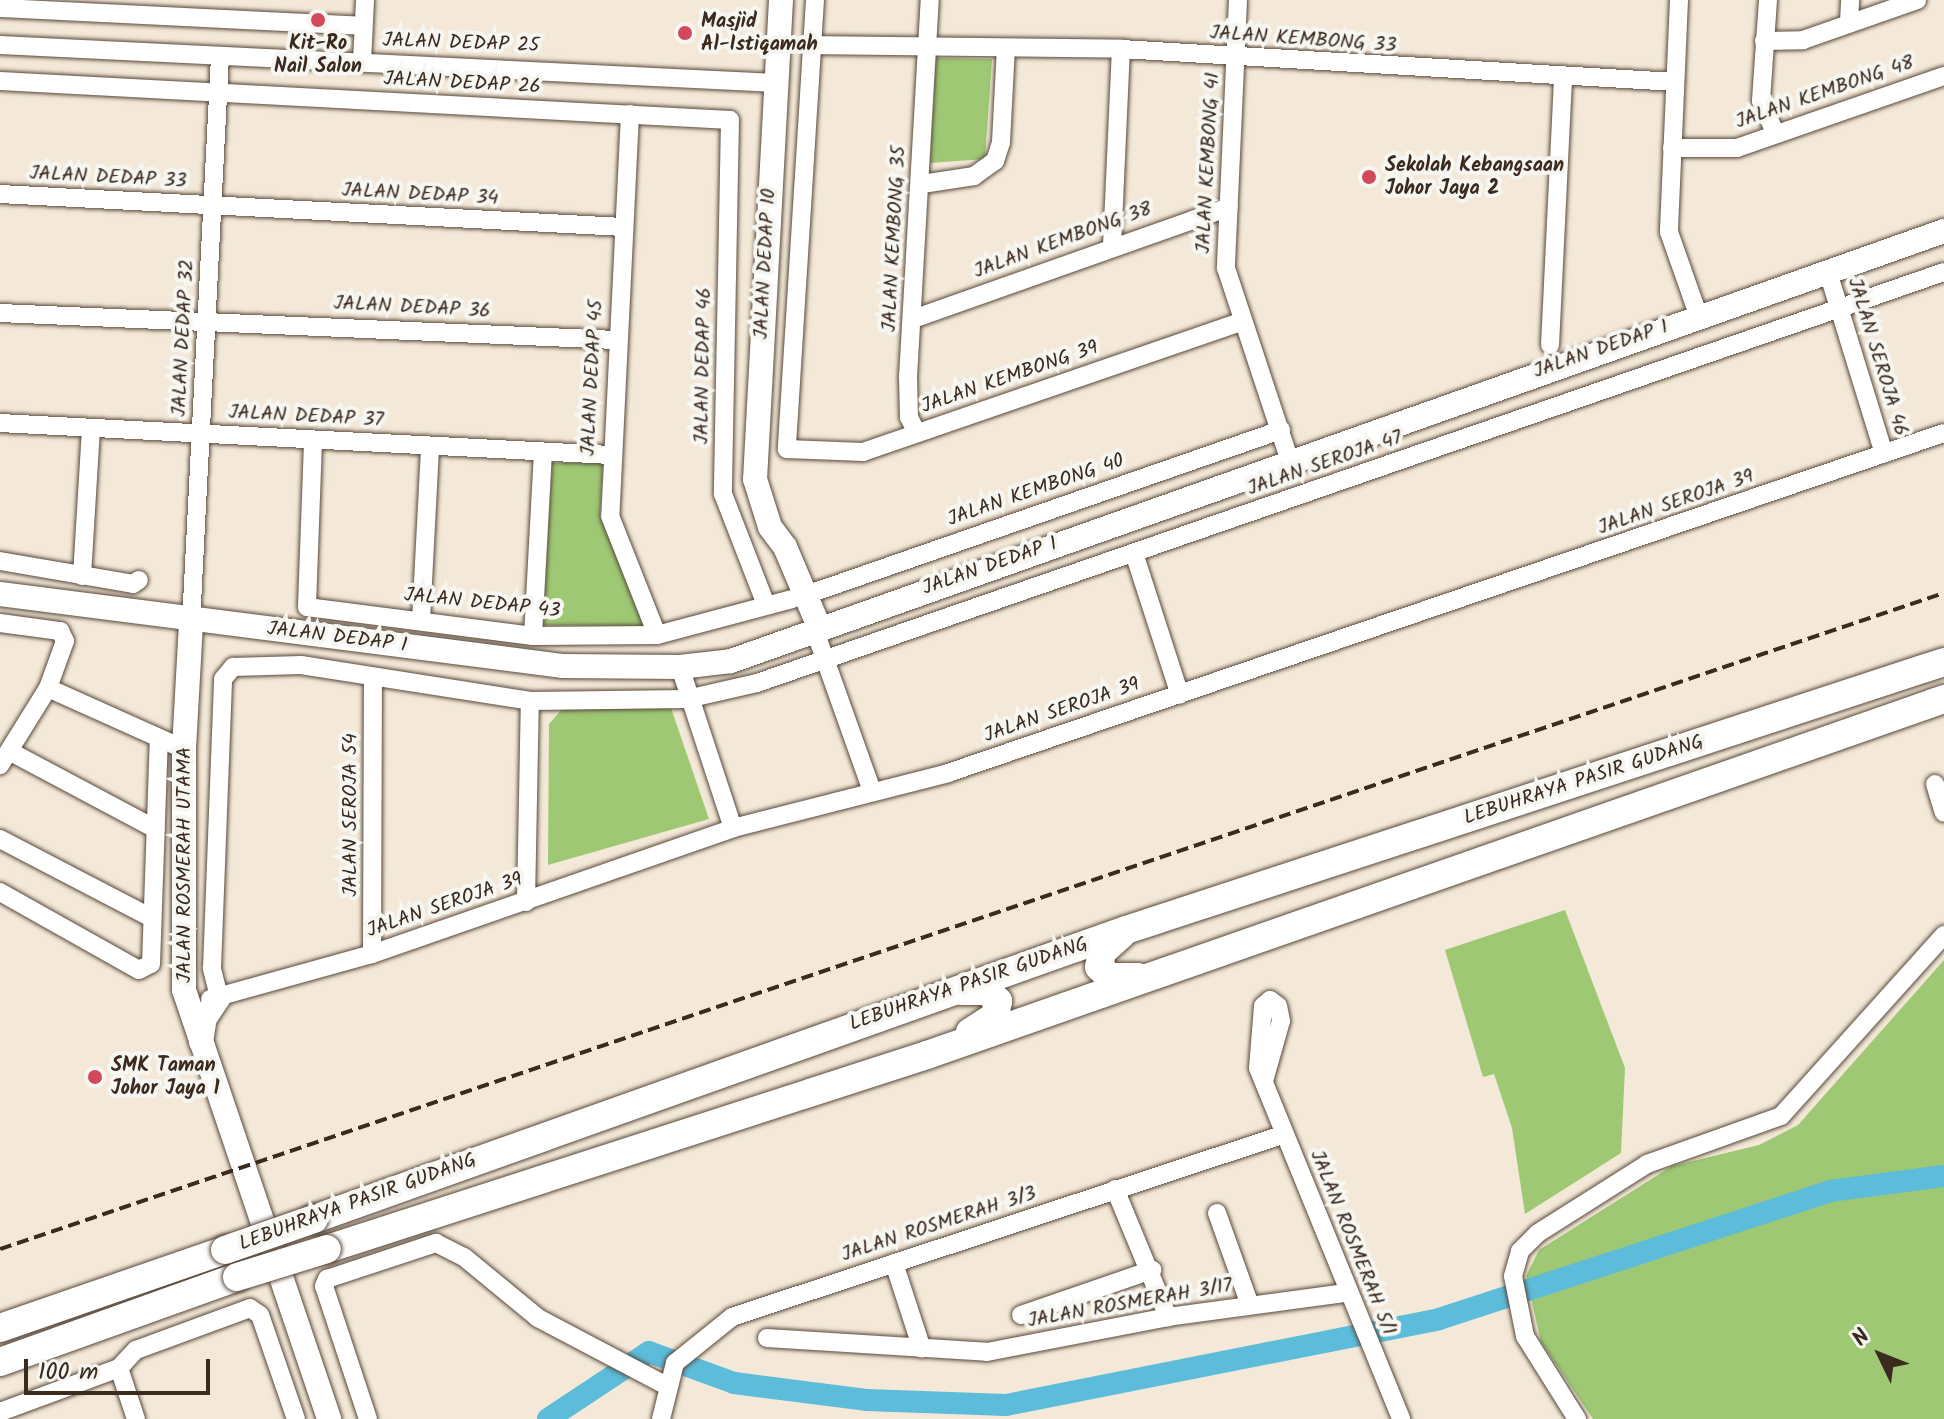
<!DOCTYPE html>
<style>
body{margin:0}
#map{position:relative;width:1944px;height:1419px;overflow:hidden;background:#f4e9d8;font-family:Kalam,sans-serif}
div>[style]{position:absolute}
.green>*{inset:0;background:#9ec874}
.river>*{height:22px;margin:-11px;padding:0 11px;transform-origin:11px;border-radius:11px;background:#5cbcda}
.roads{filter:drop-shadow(0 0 2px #57473a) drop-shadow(0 0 2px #57473a)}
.minor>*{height:18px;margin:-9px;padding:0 9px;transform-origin:9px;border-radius:9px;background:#fff}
.major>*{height:24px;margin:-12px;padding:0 12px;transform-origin:12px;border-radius:12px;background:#fff}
.highway>*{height:28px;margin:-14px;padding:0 14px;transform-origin:14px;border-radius:14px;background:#fff}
.rail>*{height:4px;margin-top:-2px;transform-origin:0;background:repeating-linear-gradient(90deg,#3b2a1e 0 12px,transparent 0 18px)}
.bridges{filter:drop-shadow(0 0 2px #57473a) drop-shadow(0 0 2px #57473a)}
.highway-bridge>*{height:28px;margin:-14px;padding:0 14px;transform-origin:14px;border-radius:14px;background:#fff}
.dots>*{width:22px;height:22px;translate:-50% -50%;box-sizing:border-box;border:4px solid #f6f6f2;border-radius:50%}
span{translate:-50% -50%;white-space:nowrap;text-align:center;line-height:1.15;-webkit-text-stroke:8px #f6f6f2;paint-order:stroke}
.poi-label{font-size:20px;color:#3b2a1e;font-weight:700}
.left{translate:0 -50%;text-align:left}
.street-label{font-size:20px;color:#3b2a1e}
.north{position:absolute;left:1840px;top:1315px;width:80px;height:80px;-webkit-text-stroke:6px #f6f6f2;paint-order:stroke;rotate:313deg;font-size:22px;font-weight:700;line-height:32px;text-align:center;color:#3b2a1e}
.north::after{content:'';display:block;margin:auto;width:28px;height:36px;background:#3b2a1e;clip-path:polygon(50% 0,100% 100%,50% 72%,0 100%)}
.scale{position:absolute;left:24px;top:1359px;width:186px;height:36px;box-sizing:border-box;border:4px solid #3b2a1e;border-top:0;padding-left:10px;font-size:24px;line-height:28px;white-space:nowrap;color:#3b2a1e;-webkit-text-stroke:6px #f6f6f2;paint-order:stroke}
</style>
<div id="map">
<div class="green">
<i style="clip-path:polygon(936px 58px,992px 59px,985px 159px,930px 163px)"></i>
<i style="clip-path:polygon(552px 463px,603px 463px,600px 512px,643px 626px,543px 625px)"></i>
<i style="clip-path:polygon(563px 708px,671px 708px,709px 819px,548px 865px,549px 724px)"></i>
<i style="clip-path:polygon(1565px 910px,1625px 1068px,1621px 1153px,1525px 1214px,1512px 1128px,1494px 1074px,1483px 1077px,1445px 950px)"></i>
<i style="clip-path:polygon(1944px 960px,1944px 1419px,1593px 1419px,1541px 1342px,1526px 1276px,1539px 1250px,1672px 1166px,1759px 1145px,1798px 1125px)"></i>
</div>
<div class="river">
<i style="left:548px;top:1419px;width:121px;rotate:-33.6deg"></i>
<i style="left:649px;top:1352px;width:90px;rotate:20deg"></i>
<i style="left:734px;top:1383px;width:133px;rotate:7.3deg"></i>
<i style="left:866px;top:1400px;width:140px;rotate:2deg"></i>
<i style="left:1006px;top:1405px;width:441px;rotate:-11.2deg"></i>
<i style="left:1439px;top:1319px;width:411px;rotate:-18.1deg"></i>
<i style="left:1830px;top:1191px;width:115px;rotate:-7.5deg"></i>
</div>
<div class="roads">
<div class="minor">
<i style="left:815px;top:0;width:450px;rotate:93.6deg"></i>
<i style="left:787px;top:449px;width:76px;rotate:2.3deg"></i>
<i style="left:863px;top:452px;width:402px;rotate:-19deg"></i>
<i style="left:1238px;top:0;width:268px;rotate:92.6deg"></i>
<i style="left:1226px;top:268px;width:204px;rotate:71.7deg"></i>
<i style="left:1679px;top:0;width:232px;rotate:92.5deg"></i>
<i style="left:1669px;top:232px;width:90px;rotate:70.6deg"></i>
<i style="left:1768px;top:0;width:101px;rotate:94deg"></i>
<i style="left:1761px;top:101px;width:34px;rotate:66deg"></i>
<i style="left:0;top:8px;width:363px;rotate:2.8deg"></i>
<i style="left:1849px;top:22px;width:22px;rotate:-87deg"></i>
<i style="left:1764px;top:41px;width:39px;rotate:-1deg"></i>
<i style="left:1803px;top:40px;width:121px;rotate:-19.3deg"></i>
<i style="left:0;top:45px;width:777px;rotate:2.8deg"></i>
<i style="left:813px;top:45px;width:308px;rotate:0.7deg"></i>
<i style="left:1121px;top:49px;width:555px;rotate:3.41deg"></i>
<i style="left:362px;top:62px;width:62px;rotate:-87.2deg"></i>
<i style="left:0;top:81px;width:731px;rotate:3.06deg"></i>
<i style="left:730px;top:120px;width:374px;rotate:91.1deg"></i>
<i style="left:723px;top:494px;width:119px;rotate:68.8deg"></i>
<i style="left:630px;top:114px;width:402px;rotate:92.8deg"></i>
<i style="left:610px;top:516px;width:128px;rotate:68.4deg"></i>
<i style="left:1672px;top:148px;width:65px"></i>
<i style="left:1737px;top:148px;width:219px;rotate:-19.2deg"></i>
<i style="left:922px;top:184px;width:53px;rotate:-8.7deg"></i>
<i style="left:974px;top:176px;width:26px;rotate:-36deg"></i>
<i style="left:995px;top:161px;width:20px;rotate:-72deg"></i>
<i style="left:1001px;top:142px;width:94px;rotate:-87deg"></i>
<i style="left:0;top:194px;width:625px;rotate:3.03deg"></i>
<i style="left:1112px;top:246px;width:197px;rotate:-87.4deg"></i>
<i style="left:1828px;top:272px;width:190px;rotate:72.9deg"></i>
<i style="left:0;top:313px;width:616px;rotate:2.51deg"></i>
<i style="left:913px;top:319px;width:335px;rotate:-19.5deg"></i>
<i style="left:1550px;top:345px;width:267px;rotate:-87.2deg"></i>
<i style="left:0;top:423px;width:611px;rotate:3deg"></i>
<i style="left:917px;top:433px;width:18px;rotate:-117deg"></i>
<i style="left:909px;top:417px;width:40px;rotate:-91.4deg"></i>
<i style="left:908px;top:377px;width:378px;rotate:-86.7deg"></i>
<i style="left:313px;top:442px;width:165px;rotate:92.1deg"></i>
<i style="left:307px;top:607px;width:228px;rotate:7.3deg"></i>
<i style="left:533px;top:636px;width:124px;rotate:-0.5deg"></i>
<i style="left:657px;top:635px;width:140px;rotate:-14.9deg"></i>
<i style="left:1134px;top:553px;width:149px;rotate:72.1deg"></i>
<i style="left:0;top:561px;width:135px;rotate:9.8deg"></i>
<i style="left:133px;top:584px;width:7px;rotate:-34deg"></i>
<i style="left:82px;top:576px;width:148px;rotate:-86.5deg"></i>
<i style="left:806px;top:595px;width:503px;rotate:-19.16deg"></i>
<i style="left:421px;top:620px;width:174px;rotate:-87deg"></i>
<i style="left:0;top:623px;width:61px;rotate:7.6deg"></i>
<i style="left:60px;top:631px;width:11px;rotate:63deg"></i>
<i style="left:65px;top:641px;width:50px;rotate:109.9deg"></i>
<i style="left:48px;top:688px;width:91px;rotate:121.9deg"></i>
<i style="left:191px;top:623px;width:568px;rotate:-87.07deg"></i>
<i style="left:815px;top:631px;width:170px;rotate:70.4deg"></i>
<i style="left:533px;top:636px;width:184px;rotate:-86.9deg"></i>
<i style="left:680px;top:667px;width:169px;rotate:71.8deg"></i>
<i style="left:48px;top:688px;width:149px;rotate:24.2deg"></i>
<i style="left:9px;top:751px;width:166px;rotate:28deg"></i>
<i style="left:1935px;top:784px;width:30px;rotate:73deg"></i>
<i style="left:0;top:839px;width:171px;rotate:27.5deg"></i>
<i style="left:0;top:892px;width:159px;rotate:29.3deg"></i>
<i style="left:139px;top:970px;width:13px;rotate:-27deg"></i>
<i style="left:151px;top:964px;width:225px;rotate:-88deg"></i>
<i style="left:526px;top:902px;width:201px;rotate:-88.9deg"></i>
<i style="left:372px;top:954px;width:277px;rotate:-89.8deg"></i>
<i style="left:219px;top:997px;width:30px;rotate:-104deg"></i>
<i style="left:212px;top:968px;width:289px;rotate:-87.8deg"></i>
<i style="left:223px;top:679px;width:16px;rotate:-50deg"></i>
<i style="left:233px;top:667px;width:68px;rotate:-1.7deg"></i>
<i style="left:301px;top:665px;width:232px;rotate:8.9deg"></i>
<i style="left:530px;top:701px;width:157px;rotate:-0.7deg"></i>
<i style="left:687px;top:699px;width:72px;rotate:-12.9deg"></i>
<i style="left:757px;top:683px;width:1256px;rotate:-19.1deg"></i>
<i style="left:210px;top:999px;width:168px;rotate:-15.5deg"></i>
<i style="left:372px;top:954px;width:382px;rotate:-19.2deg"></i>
<i style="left:733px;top:828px;width:222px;rotate:-14.3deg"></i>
<i style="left:948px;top:773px;width:1052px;rotate:-18.85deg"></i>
<i style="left:1264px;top:1081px;width:62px;rotate:-74.2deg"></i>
<i style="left:1281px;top:1021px;width:15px;rotate:-101deg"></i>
<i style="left:1278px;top:1006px;width:10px;rotate:-143deg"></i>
<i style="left:1270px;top:1000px;width:9px;rotate:139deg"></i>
<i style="left:1263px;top:1006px;width:62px;rotate:94.6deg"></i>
<i style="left:1258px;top:1068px;width:379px;rotate:67.8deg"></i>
<i style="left:1115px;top:1189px;width:139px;rotate:67.5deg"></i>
<i style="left:1217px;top:1213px;width:98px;rotate:70.3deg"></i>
<i style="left:894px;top:1263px;width:90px;rotate:72deg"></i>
<i style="left:1021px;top:1315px;width:139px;rotate:-19deg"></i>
<i style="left:767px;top:1338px;width:220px;rotate:3.6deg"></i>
<i style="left:987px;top:1352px;width:184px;rotate:-10.9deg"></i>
<i style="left:1168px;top:1317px;width:180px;rotate:-7.7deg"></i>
<i style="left:119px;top:1368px;width:54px;rotate:71.6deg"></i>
<i style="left:0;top:1412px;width:127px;rotate:-20.3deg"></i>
<i style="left:119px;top:1368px;width:25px;rotate:-47deg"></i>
<i style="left:136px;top:1350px;width:121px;rotate:-20.2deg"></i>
<i style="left:250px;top:1308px;width:12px;rotate:35deg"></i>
<i style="left:260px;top:1315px;width:110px;rotate:70.9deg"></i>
<i style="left:368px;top:1419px;width:140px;rotate:-108.3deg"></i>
<i style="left:324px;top:1286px;width:8px;rotate:-67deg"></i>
<i style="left:327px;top:1279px;width:115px;rotate:-18.3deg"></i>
<i style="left:436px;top:1243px;width:31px;rotate:27deg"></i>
<i style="left:464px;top:1257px;width:96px;rotate:39.5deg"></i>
<i style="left:538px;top:1318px;width:146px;rotate:27.8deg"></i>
<i style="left:661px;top:1419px;width:58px;rotate:-76deg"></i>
<i style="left:675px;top:1363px;width:73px;rotate:-38.9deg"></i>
<i style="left:732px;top:1317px;width:582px;rotate:-18.31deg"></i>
<i style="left:1577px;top:1419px;width:98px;rotate:-122.1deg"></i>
<i style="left:1525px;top:1336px;width:61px;rotate:-101.3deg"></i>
<i style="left:1513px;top:1276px;width:26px;rotate:-74deg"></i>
<i style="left:1520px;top:1251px;width:25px;rotate:-45deg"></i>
<i style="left:1538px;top:1233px;width:129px;rotate:-32.3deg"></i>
<i style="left:1647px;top:1164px;width:142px;rotate:-19.7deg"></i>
<i style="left:1781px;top:1116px;width:244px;rotate:-48deg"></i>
</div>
<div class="major">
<i style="left:781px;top:0;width:480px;rotate:93.1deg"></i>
<i style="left:755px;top:479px;width:50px;rotate:72.6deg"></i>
<i style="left:770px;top:527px;width:25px;rotate:53deg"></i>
<i style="left:785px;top:547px;width:89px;rotate:66.9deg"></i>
<i style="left:0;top:594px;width:568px;rotate:7.29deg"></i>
<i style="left:563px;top:666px;width:117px;rotate:0.5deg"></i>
<i style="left:680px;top:667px;width:51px;rotate:-6.7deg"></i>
<i style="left:731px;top:661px;width:1287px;rotate:-19.52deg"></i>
<i style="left:191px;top:623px;width:126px;rotate:93.2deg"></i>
<i style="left:184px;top:749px;width:241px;rotate:90deg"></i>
<i style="left:184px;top:990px;width:453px;rotate:71.3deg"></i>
<i style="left:201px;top:1042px;width:24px;rotate:-81deg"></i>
<i style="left:205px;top:1018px;width:25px;rotate:-56deg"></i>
</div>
<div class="highway">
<i style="left:1122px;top:934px;width:27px;rotate:138deg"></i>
<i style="left:1102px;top:952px;width:15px;rotate:101deg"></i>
<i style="left:1099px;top:967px;width:15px;rotate:42deg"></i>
<i style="left:1110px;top:977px;width:28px"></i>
<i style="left:962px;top:991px;width:25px"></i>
<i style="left:987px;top:991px;width:15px;rotate:42deg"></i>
<i style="left:998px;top:1001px;width:15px;rotate:101deg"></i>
<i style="left:995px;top:1016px;width:30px;rotate:147deg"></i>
<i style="left:314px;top:1219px;width:862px;rotate:-19.59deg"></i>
<i style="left:1126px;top:930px;width:861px;rotate:-18.14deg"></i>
<i style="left:327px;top:1249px;width:631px;rotate:-17.92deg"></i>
<i style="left:927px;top:1055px;width:1078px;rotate:-19.29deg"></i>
<i style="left:0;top:1328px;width:238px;rotate:-19.1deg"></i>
<i style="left:0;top:1362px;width:252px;rotate:-19.7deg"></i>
</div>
</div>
<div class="rail">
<i style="left:0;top:1249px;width:2052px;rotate:-18.65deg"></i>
</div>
<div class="bridges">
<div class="highway-bridge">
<i style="left:225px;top:1250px;width:94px;rotate:-19.2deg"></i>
<i style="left:237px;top:1277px;width:94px;rotate:-17.3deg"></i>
</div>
</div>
<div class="dots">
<i style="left:318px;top:20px;background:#d1495b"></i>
<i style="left:685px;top:33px;background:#d1495b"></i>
<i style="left:1369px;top:177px;background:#d1495b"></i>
<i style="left:95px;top:1077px;background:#d1495b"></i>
</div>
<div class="poi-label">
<span class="left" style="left:701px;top:34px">Masjid<br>Al-Istiqamah</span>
<span style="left:318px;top:56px">Kit-Ro<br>Nail Salon</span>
<span class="left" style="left:1385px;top:178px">Sekolah Kebangsaan<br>Johor Jaya 2</span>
<span class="left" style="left:111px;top:1078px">SMK Taman<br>Johor Jaya 1</span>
</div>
<div class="street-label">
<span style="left:1303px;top:40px;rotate:4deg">JALAN KEMBONG 33</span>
<span style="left:461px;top:44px;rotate:2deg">JALAN DEDAP 25</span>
<span style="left:462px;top:84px;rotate:3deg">JALAN DEDAP 26</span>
<span style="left:1825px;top:93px;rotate:-19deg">JALAN KEMBONG 48</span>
<span style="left:1209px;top:163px;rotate:-87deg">JALAN KEMBONG 41</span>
<span style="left:108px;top:178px;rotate:3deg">JALAN DEDAP 33</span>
<span style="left:420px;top:195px;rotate:3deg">JALAN DEDAP 34</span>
<span style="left:895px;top:239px;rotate:-87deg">JALAN KEMBONG 35</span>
<span style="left:1063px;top:241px;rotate:-20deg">JALAN KEMBONG 38</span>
<span style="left:766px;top:264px;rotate:-87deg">JALAN DEDAP 10</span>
<span style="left:412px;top:308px;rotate:3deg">JALAN DEDAP 36</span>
<span style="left:184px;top:338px;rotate:-87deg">JALAN DEDAP 32</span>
<span style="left:1601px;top:350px;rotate:-19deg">JALAN DEDAP 1</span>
<span style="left:1877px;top:357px;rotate:73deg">JALAN SEROJA 46</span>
<span style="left:704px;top:366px;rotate:-89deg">JALAN DEDAP 46</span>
<span style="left:593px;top:378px;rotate:-87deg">JALAN DEDAP 45</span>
<span style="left:1010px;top:378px;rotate:-19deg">JALAN KEMBONG 39</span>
<span style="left:306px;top:417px;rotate:3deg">JALAN DEDAP 37</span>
<span style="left:1325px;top:464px;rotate:-19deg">JALAN SEROJA 47</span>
<span style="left:1036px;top:491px;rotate:-19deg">JALAN KEMBONG 40</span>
<span style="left:1676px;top:503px;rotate:-19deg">JALAN SEROJA 39</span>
<span style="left:990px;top:567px;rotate:-19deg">JALAN DEDAP 1</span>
<span style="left:482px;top:604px;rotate:6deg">JALAN DEDAP 43</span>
<span style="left:337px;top:638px;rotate:7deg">JALAN DEDAP 1</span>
<span style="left:1062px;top:711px;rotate:-19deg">JALAN SEROJA 39</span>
<span style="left:1584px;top:781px;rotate:-18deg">LEBUHRAYA PASIR GUDANG</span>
<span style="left:351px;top:815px;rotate:-90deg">JALAN SEROJA 54</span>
<span style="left:185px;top:865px;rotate:-90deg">JALAN ROSMERAH UTAMA</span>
<span style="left:445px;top:906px;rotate:-19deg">JALAN SEROJA 39</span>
<span style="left:969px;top:985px;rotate:-19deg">LEBUHRAYA PASIR GUDANG</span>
<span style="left:358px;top:1203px;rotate:-20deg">LEBUHRAYA PASIR GUDANG</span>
<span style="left:939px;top:1225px;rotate:-18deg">JALAN ROSMERAH 3/3</span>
<span style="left:1352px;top:1243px;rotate:68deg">JALAN ROSMERAH 5/1</span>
<span style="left:1130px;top:1304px;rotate:-10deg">JALAN ROSMERAH 3/17</span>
</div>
<div class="north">N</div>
<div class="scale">100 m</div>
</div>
